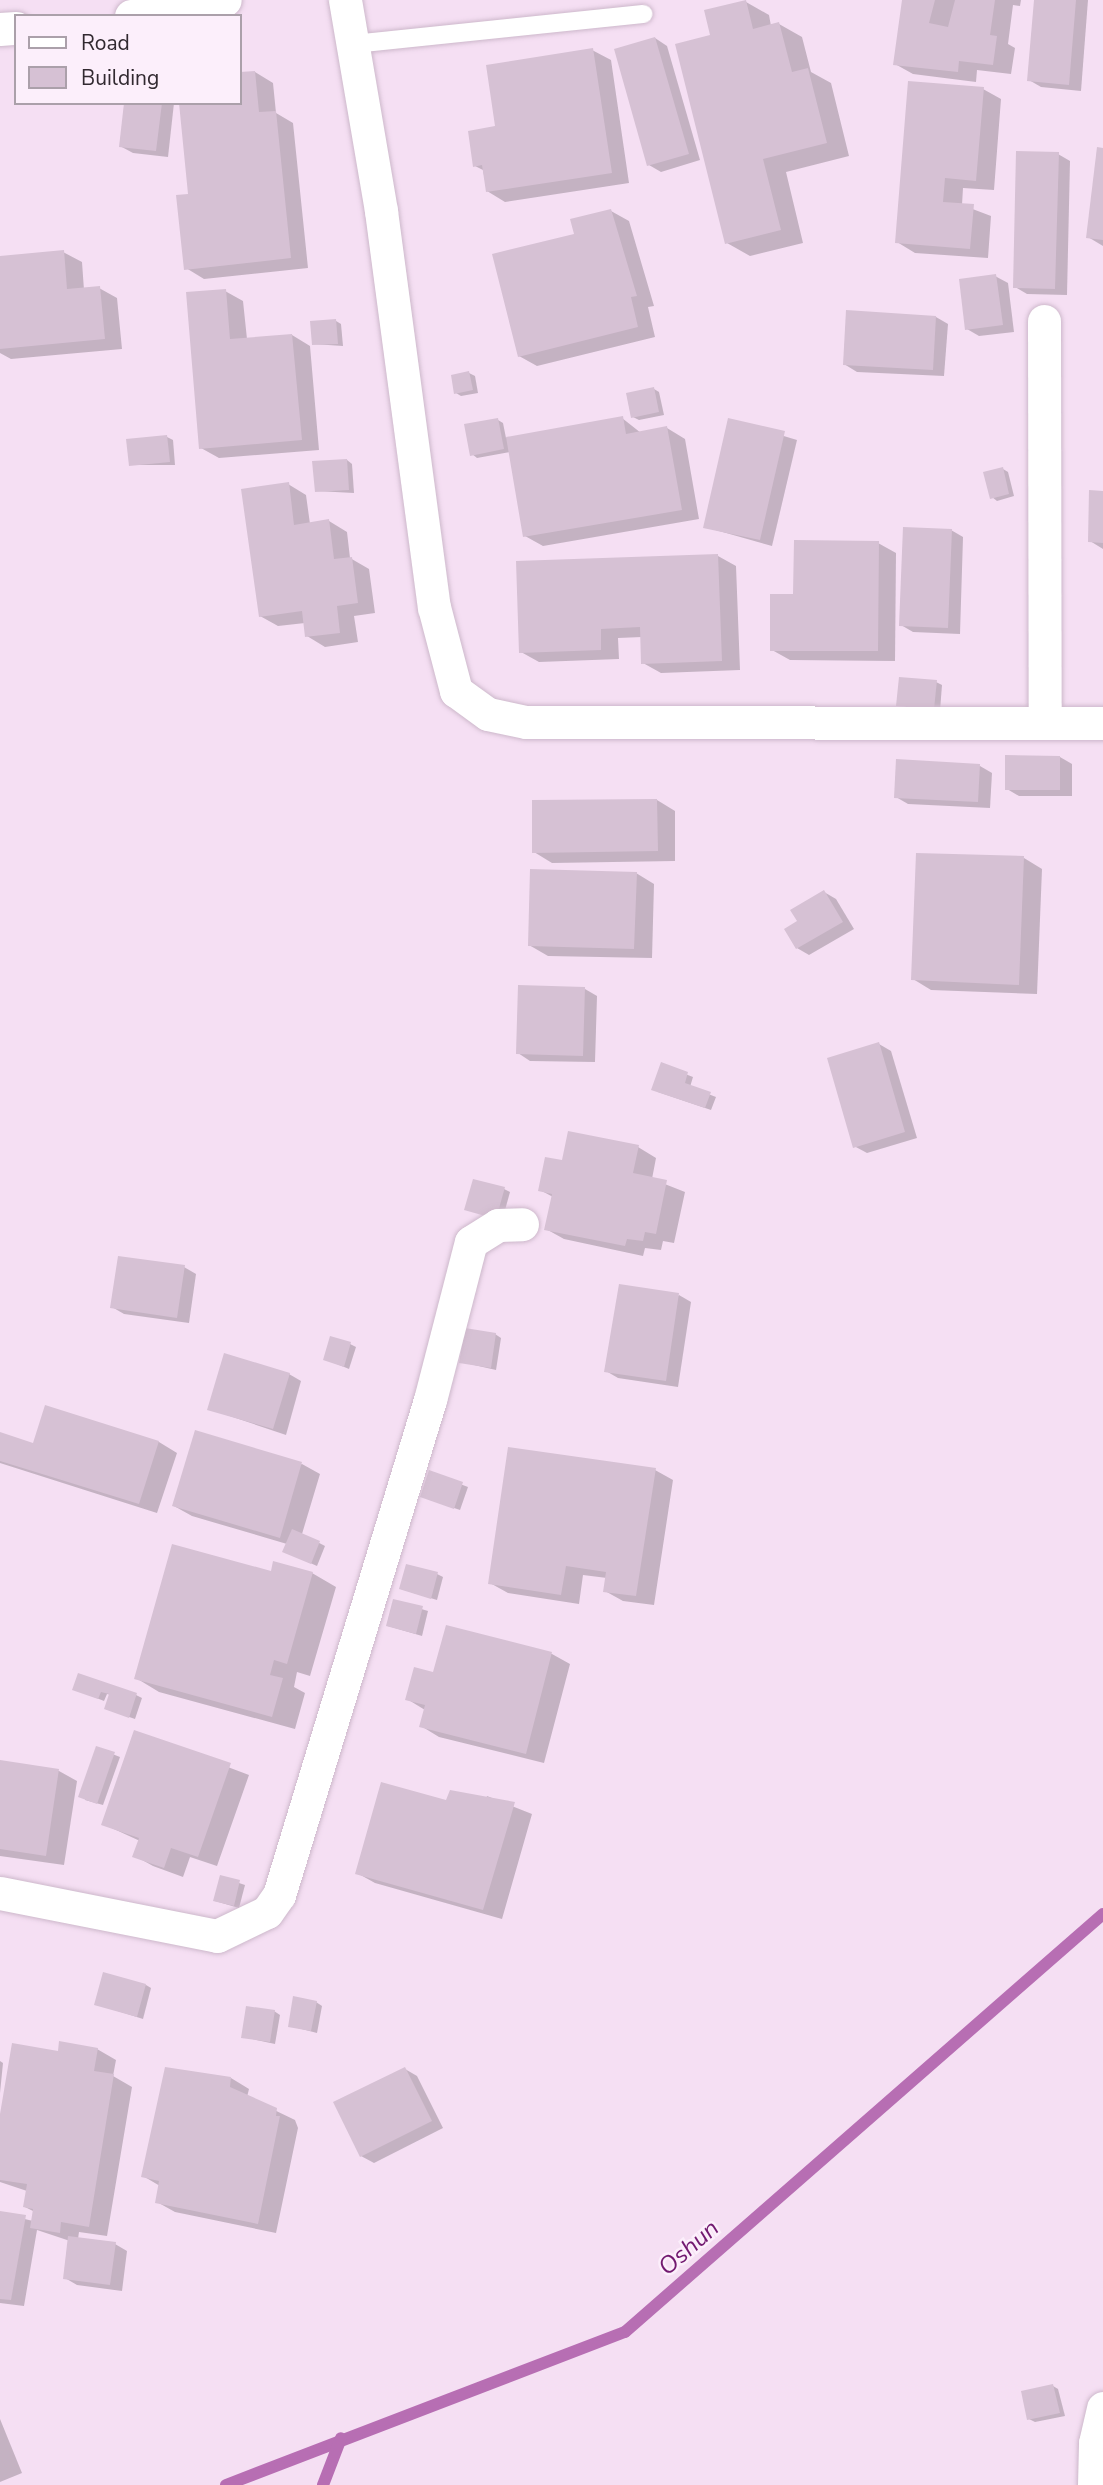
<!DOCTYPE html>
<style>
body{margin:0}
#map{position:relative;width:1103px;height:2485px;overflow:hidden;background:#f5dff3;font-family:"Nunito Sans",sans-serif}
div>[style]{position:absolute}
.shadow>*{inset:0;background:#0003}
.stream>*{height:12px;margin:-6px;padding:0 6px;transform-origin:6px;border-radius:6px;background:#b76eb3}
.building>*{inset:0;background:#d6c1d4}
.roads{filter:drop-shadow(0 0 2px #cdb8cb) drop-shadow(0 0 2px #cdb8cb)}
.lane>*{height:18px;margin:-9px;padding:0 9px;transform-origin:9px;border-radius:9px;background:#fff}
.street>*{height:33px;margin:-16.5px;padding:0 16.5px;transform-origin:16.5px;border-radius:16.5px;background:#fff}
span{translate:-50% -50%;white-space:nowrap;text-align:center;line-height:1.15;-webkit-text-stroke:5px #fceffb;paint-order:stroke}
.water-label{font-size:24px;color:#721970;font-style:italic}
.legend{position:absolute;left:14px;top:14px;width:228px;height:91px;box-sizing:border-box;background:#fceffb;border:2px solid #aba0aa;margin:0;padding:9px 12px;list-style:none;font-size:21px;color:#312930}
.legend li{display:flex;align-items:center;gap:14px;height:35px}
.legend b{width:35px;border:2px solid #aba0aa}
</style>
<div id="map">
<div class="shadow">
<i style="clip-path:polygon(903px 0,1021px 0,1020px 6px,1013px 5px,1008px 44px,1015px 48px,1011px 74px,977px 70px,976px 82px,913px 74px,895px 64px)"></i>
<i style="clip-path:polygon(1036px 0,1088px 0,1081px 91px,1041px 87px,1029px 80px)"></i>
<i style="clip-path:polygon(746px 2px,769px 15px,771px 26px,779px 24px,802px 37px,811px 72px,831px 83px,849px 156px,786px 172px,803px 243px,750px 256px,727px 243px,712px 36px)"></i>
<i style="clip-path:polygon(655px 38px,667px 46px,700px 160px,661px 172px,649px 165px)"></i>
<i style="clip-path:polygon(592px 50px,611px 60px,629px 183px,505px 202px,487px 191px,483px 170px,475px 166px,497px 128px)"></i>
<i style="clip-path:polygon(255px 72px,273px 83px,276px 113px,293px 123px,308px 268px,204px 279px,186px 268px,190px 195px,240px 103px,240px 74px)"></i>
<i style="clip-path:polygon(983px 89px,1001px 99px,994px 190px,963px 188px,962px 205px,991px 216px,988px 258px,915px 253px,897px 242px)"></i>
<i style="clip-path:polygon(126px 103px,174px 103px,168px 157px,133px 153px,120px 146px)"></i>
<i style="clip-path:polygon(1103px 150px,1103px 246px,1088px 237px)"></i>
<i style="clip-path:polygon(1058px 154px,1070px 161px,1067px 295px,1027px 294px,1015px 287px)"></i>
<i style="clip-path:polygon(611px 211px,629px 221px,654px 306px,648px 307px,655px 337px,537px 366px,519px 356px,576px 235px)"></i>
<i style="clip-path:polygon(63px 252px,82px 262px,84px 290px,99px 288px,117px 298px,122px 349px,11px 359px,0 353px,0 258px)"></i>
<i style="clip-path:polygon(995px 276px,1008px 283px,1014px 332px,979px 336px,967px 329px)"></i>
<i style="clip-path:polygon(225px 291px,243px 301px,247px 339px,292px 335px,310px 346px,319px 450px,219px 458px,201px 448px)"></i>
<i style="clip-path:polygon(936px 317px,948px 324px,944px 376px,857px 372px,844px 364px)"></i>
<i style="clip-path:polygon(336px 321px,341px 324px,343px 346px,313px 344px)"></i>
<i style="clip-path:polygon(469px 373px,475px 376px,478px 393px,461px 396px,456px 393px)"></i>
<i style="clip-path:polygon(654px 389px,659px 392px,664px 415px,639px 420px,633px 417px)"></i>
<i style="clip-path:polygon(622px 418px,641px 433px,667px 428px,685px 439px,699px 519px,543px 546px,525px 536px,510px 452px,477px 458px,472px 454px,498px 420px,503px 423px,506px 438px)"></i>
<i style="clip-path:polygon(730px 420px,797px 440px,772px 546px,705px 527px)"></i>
<i style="clip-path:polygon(167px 437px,173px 440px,175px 465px,131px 465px)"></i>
<i style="clip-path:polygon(347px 460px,352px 464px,354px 493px,316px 491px)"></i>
<i style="clip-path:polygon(1003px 469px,1008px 472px,1014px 496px,997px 501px,992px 497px)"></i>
<i style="clip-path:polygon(288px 484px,306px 495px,310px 524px,329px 521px,347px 532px,350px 558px,369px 569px,375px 613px,354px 616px,358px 642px,325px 647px,307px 636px,305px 623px,278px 626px,260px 616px)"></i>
<i style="clip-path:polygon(1103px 493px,1103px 549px,1090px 541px)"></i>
<i style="clip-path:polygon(951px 530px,963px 537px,960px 634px,913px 632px,901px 625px)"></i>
<i style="clip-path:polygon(878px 543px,896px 553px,895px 661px,790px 660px,772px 650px,795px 596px)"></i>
<i style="clip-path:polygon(718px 556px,736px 566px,740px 670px,661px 673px,643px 663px,642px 637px,618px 638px,619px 659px,539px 662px,521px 652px)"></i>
<i style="clip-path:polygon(936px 682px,942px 685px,940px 711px,904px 708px)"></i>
<i style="clip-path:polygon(1060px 757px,1072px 764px,1072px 796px,1019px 796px,1007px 789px)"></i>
<i style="clip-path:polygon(980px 766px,992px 773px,990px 808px,908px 804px,896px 797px)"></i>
<i style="clip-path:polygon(657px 800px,675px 811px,675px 861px,552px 863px,534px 852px)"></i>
<i style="clip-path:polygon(1024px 858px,1042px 869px,1037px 994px,931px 990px,913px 979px)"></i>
<i style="clip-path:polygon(636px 873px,654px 884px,652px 958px,548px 956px,529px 945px)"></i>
<i style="clip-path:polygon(824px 892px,836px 899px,854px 929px,809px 955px,797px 948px,799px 922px)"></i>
<i style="clip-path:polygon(585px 989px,597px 996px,595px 1062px,530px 1061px,518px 1053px)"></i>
<i style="clip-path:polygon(879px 1044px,891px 1051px,917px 1138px,867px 1153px,854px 1146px)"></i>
<i style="clip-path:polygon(662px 1065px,693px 1077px,690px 1087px,716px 1097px,711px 1110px,658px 1092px)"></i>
<i style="clip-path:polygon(638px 1147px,656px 1158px,652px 1179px,685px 1192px,674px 1243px,663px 1241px,661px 1250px,645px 1248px,643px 1256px,564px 1239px,546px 1229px,553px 1197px,540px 1190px,564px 1162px)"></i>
<i style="clip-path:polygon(504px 1189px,510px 1192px,502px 1221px,466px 1209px)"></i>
<i style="clip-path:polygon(184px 1267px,196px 1274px,189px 1323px,124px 1314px,112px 1307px)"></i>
<i style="clip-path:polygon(679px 1295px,691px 1302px,678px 1387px,618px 1378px,606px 1371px)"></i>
<i style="clip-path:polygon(495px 1334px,501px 1338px,496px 1370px,461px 1362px)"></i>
<i style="clip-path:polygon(350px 1344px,356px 1347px,349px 1369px,325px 1359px)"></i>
<i style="clip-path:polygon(289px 1374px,301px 1381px,286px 1435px,209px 1409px)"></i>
<i style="clip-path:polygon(47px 1407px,159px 1442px,177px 1453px,157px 1513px,0 1463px,0 1434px,35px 1445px)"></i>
<i style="clip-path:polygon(302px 1464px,320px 1474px,302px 1534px,325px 1546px,317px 1566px,290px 1554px,287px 1544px,192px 1516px,174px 1506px)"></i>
<i style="clip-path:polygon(655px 1470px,673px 1480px,654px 1605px,623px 1601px,605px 1591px,607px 1578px,583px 1575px,579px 1604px,508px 1593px,490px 1583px)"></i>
<i style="clip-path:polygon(431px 1473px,468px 1487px,460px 1510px,428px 1499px)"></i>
<i style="clip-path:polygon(272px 1573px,312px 1573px,336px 1587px,310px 1676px,297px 1672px,294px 1687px,305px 1693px,295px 1729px,159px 1692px,136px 1678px)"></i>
<i style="clip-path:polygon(437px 1574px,443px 1577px,437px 1600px,401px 1589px)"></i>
<i style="clip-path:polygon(395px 1601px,428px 1611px,422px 1636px,388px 1626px)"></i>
<i style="clip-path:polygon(447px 1627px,552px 1654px,570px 1664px,544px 1763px,439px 1737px,421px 1726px,425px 1710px,407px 1699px,435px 1674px)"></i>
<i style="clip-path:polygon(74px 1689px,136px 1695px,142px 1698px,135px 1719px,106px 1709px,111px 1695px,107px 1694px,104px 1701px)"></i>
<i style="clip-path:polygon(135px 1732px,249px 1775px,217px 1866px,190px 1857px,183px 1877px,153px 1866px,135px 1856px,140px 1841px,103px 1824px)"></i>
<i style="clip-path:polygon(97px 1748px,120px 1757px,103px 1805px,85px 1800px)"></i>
<i style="clip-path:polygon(0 1762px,59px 1771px,77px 1781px,64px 1865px,0 1856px)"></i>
<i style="clip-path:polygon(487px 1796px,532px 1814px,502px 1919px,375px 1883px,357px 1873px,447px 1802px,485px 1802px)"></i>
<i style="clip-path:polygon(221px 1877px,245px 1885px,239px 1908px,215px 1901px)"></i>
<i style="clip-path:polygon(146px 1985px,151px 1988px,143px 2019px,96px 2004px)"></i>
<i style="clip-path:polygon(316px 2002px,322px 2006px,317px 2033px,290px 2026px)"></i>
<i style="clip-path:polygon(274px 2011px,280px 2015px,275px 2044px,243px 2037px)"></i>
<i style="clip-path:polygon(97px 2049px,116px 2060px,113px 2076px,132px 2087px,107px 2236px,79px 2232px,78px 2239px,115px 2244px,127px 2251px,122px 2291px,77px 2285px,65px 2278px,70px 2241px,37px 2230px,24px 2306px,0 2303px,0 2213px,33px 2221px,35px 2212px,25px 2207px,27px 2191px,0 2182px,0 2124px,59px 2053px)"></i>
<i style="clip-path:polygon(0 2061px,3px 2063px,0 2093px)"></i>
<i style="clip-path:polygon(405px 2069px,417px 2076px,443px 2128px,374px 2163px,361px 2156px)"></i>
<i style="clip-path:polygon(231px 2078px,249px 2089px,247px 2097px,295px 2120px,298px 2128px,276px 2233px,175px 2212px,157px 2202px,160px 2186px,143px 2176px)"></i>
<i style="clip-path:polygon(1053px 2386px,1058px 2389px,1065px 2416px,1035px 2422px,1029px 2419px)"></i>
<i style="clip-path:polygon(0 2419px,22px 2473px,0 2482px)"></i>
</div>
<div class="stream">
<i style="left:226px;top:2485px;width:427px;rotate:-21deg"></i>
<i style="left:625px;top:2332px;width:635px;rotate:-41.17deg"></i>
<i style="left:323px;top:2485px;width:50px;rotate:-69deg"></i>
</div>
<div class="building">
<i style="clip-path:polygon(746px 0,753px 29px,779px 22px,792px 72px,808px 68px,827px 143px,763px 159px,781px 230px,725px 244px,675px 44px,710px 35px,704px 10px)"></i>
<i style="clip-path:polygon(902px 0,935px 0,929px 23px,948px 27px,955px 0,995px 0,990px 35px,997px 36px,993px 65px,959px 61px,958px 72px,893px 65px)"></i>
<i style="clip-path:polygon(1034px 0,1076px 0,1069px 85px,1027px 81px)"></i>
<i style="clip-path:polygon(655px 37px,689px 154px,647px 166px,614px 49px)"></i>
<i style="clip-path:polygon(593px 48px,612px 173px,486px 192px,482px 165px,473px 167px,468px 131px,495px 126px,486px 65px)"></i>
<i style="clip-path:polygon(255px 71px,259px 112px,276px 111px,291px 258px,184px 270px,176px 195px,188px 194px,179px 103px,240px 103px,240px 72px)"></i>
<i style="clip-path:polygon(908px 81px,984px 87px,976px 181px,945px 178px,943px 202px,974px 204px,970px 249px,895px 243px)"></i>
<i style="clip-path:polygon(124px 103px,162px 103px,156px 151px,119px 147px)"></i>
<i style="clip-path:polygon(1097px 147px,1103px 148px,1103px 240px,1086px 238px)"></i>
<i style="clip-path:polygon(1016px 151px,1059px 152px,1055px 289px,1013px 288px)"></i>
<i style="clip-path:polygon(611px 209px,637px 296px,631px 297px,638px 327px,518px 357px,492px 254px,574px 234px,570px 219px)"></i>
<i style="clip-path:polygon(64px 250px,67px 289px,100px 286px,105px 339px,0 349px,0 256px)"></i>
<i style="clip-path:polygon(996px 274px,1003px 325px,965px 330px,959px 279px)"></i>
<i style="clip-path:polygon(226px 289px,230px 339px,292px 334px,302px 440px,199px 449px,186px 292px)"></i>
<i style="clip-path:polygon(846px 310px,936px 316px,933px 370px,843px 365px)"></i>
<i style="clip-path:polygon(336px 319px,338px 344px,312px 345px,310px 321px)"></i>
<i style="clip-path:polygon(469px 371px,473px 390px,454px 394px,451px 375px)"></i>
<i style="clip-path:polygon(654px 387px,659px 412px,631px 418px,626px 393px)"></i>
<i style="clip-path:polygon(623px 416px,626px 434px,667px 426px,682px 510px,523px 537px,506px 437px)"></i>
<i style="clip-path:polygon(498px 418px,504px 449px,470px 456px,464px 424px)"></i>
<i style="clip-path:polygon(728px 418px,785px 431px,760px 540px,703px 528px)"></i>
<i style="clip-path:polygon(167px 435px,170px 462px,129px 466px,126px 439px)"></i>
<i style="clip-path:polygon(347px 459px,349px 490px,315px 492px,312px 461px)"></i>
<i style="clip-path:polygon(1003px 467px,1009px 494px,990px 499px,983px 472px)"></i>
<i style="clip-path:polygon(289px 482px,294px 525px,329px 519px,334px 559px,352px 557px,358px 603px,337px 606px,340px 633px,305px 637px,302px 611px,259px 617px,241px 489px)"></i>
<i style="clip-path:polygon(1089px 490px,1103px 491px,1103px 543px,1088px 542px)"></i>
<i style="clip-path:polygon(903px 527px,952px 529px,948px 628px,899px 626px)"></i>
<i style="clip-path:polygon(794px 540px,879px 541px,878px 651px,770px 651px,770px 594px,793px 594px)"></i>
<i style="clip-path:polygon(718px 554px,722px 661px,641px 664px,640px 627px,601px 629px,601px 650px,519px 653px,516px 561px)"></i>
<i style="clip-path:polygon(899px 677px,937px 680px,934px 709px,896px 706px)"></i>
<i style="clip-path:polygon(1005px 755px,1060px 756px,1060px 790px,1005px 790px)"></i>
<i style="clip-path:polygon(896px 759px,980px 764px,978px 802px,894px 798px)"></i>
<i style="clip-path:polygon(657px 799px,658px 851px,532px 853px,532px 800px)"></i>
<i style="clip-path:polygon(916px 853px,1024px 856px,1019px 985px,911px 980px)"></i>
<i style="clip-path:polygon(530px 869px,637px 872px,634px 949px,528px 946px)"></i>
<i style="clip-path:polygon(824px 890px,843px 922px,796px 949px,784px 929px,797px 921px,790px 910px)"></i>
<i style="clip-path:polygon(518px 985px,585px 987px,583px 1056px,516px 1054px)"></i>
<i style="clip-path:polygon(879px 1042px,905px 1132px,853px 1148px,827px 1058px)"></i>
<i style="clip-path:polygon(661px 1062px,688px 1072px,685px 1083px,711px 1092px,705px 1108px,651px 1090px)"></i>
<i style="clip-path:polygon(568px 1131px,639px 1145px,633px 1173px,667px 1180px,656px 1234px,645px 1232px,643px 1241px,627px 1239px,625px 1246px,544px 1230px,552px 1194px,538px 1191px,545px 1157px,562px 1160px)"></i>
<i style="clip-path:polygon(473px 1179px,505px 1187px,496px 1219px,464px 1210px)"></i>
<i style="clip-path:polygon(118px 1256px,185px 1265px,177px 1318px,110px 1308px)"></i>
<i style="clip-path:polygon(619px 1284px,679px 1293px,666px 1381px,604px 1372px)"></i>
<i style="clip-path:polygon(465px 1328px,496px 1333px,491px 1368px,459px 1363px)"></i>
<i style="clip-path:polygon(330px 1336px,351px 1342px,344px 1367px,323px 1360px)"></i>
<i style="clip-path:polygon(224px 1353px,290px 1373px,273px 1429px,207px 1410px)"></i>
<i style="clip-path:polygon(45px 1405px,159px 1441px,139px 1504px,0 1461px,0 1432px,33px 1443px)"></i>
<i style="clip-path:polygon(195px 1430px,302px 1462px,280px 1538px,172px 1506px)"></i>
<i style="clip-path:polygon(508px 1447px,656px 1468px,636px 1596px,603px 1592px,606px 1572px,566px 1566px,561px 1595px,488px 1584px)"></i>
<i style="clip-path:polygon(429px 1470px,463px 1482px,454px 1509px,420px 1497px)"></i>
<i style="clip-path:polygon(292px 1529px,320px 1541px,311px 1564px,282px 1552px)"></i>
<i style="clip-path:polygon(172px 1544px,271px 1571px,273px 1561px,313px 1572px,287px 1664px,274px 1660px,270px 1675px,283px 1678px,272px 1717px,134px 1679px)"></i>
<i style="clip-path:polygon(406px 1564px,438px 1572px,431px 1599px,399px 1589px)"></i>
<i style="clip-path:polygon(393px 1599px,423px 1606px,416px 1634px,386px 1626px)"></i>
<i style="clip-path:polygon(446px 1625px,552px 1652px,526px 1754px,419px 1727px,425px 1705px,405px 1700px,414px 1667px,433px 1672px)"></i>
<i style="clip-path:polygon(78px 1673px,137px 1693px,129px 1718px,104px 1709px,109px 1694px,101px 1692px,98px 1699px,72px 1690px)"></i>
<i style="clip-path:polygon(134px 1730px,231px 1763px,198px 1857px,171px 1848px,164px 1868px,132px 1857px,139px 1838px,101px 1825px)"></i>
<i style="clip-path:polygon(96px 1746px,115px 1752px,97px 1804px,78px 1797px)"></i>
<i style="clip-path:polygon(0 1760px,59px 1769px,46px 1856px,0 1849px)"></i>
<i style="clip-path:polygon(381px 1782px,446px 1800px,450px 1790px,515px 1802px,483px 1910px,355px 1874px)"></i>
<i style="clip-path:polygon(220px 1875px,240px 1880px,234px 1906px,213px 1901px)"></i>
<i style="clip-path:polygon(103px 1972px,146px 1984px,137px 2017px,94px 2005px)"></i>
<i style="clip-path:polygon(293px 1996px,317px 2001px,311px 2031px,288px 2027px)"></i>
<i style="clip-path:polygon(246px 2006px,275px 2010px,270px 2042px,241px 2038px)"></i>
<i style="clip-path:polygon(59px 2041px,98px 2048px,94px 2071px,114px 2074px,89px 2227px,61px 2222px,60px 2233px,30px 2228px,33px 2209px,23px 2207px,27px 2184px,0 2180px,0 2114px,12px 2043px,58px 2051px)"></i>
<i style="clip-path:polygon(165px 2067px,231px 2077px,230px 2087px,277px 2108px,276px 2116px,280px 2116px,258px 2224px,155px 2203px,159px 2181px,141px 2177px)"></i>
<i style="clip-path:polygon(405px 2067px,432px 2121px,360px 2157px,333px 2102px)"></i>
<i style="clip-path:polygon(0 2211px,26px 2215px,11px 2300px,0 2299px)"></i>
<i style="clip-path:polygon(68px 2236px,116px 2242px,110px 2285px,63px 2279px)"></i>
<i style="clip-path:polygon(1053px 2384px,1060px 2413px,1027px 2420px,1021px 2391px)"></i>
</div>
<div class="roads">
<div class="lane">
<i style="left:353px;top:44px;width:292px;rotate:-5.9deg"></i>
</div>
<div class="street">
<i style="left:345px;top:0;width:214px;rotate:80.3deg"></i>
<i style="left:381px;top:211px;width:400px;rotate:82.4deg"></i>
<i style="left:434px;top:607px;width:87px;rotate:75.3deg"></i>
<i style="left:456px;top:691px;width:39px;rotate:36deg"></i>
<i style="left:488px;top:714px;width:39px;rotate:12deg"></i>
<i style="left:526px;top:722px;width:577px;rotate:0.1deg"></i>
<i style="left:131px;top:16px;width:95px;rotate:-9.7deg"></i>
<i style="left:0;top:29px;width:16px;rotate:-4deg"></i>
<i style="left:1044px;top:321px;width:401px;rotate:89.9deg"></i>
<i style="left:0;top:1893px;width:221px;rotate:11.2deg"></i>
<i style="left:217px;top:1936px;width:55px;rotate:-25.6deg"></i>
<i style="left:267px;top:1912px;width:21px;rotate:-55deg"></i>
<i style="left:279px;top:1895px;width:518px;rotate:-73.04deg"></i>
<i style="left:430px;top:1400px;width:163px;rotate:-75.5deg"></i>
<i style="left:471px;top:1242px;width:32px;rotate:-32deg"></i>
<i style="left:498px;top:1225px;width:24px;rotate:-2deg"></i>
<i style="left:1094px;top:2485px;width:42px;rotate:-88.6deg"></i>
<i style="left:1095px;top:2443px;width:36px;rotate:-77deg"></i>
</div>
</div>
<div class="water-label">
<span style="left:689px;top:2248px;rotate:-41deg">Oshun</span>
</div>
<ul class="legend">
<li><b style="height:9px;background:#fff"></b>Road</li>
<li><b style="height:19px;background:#d6c1d4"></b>Building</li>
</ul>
</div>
